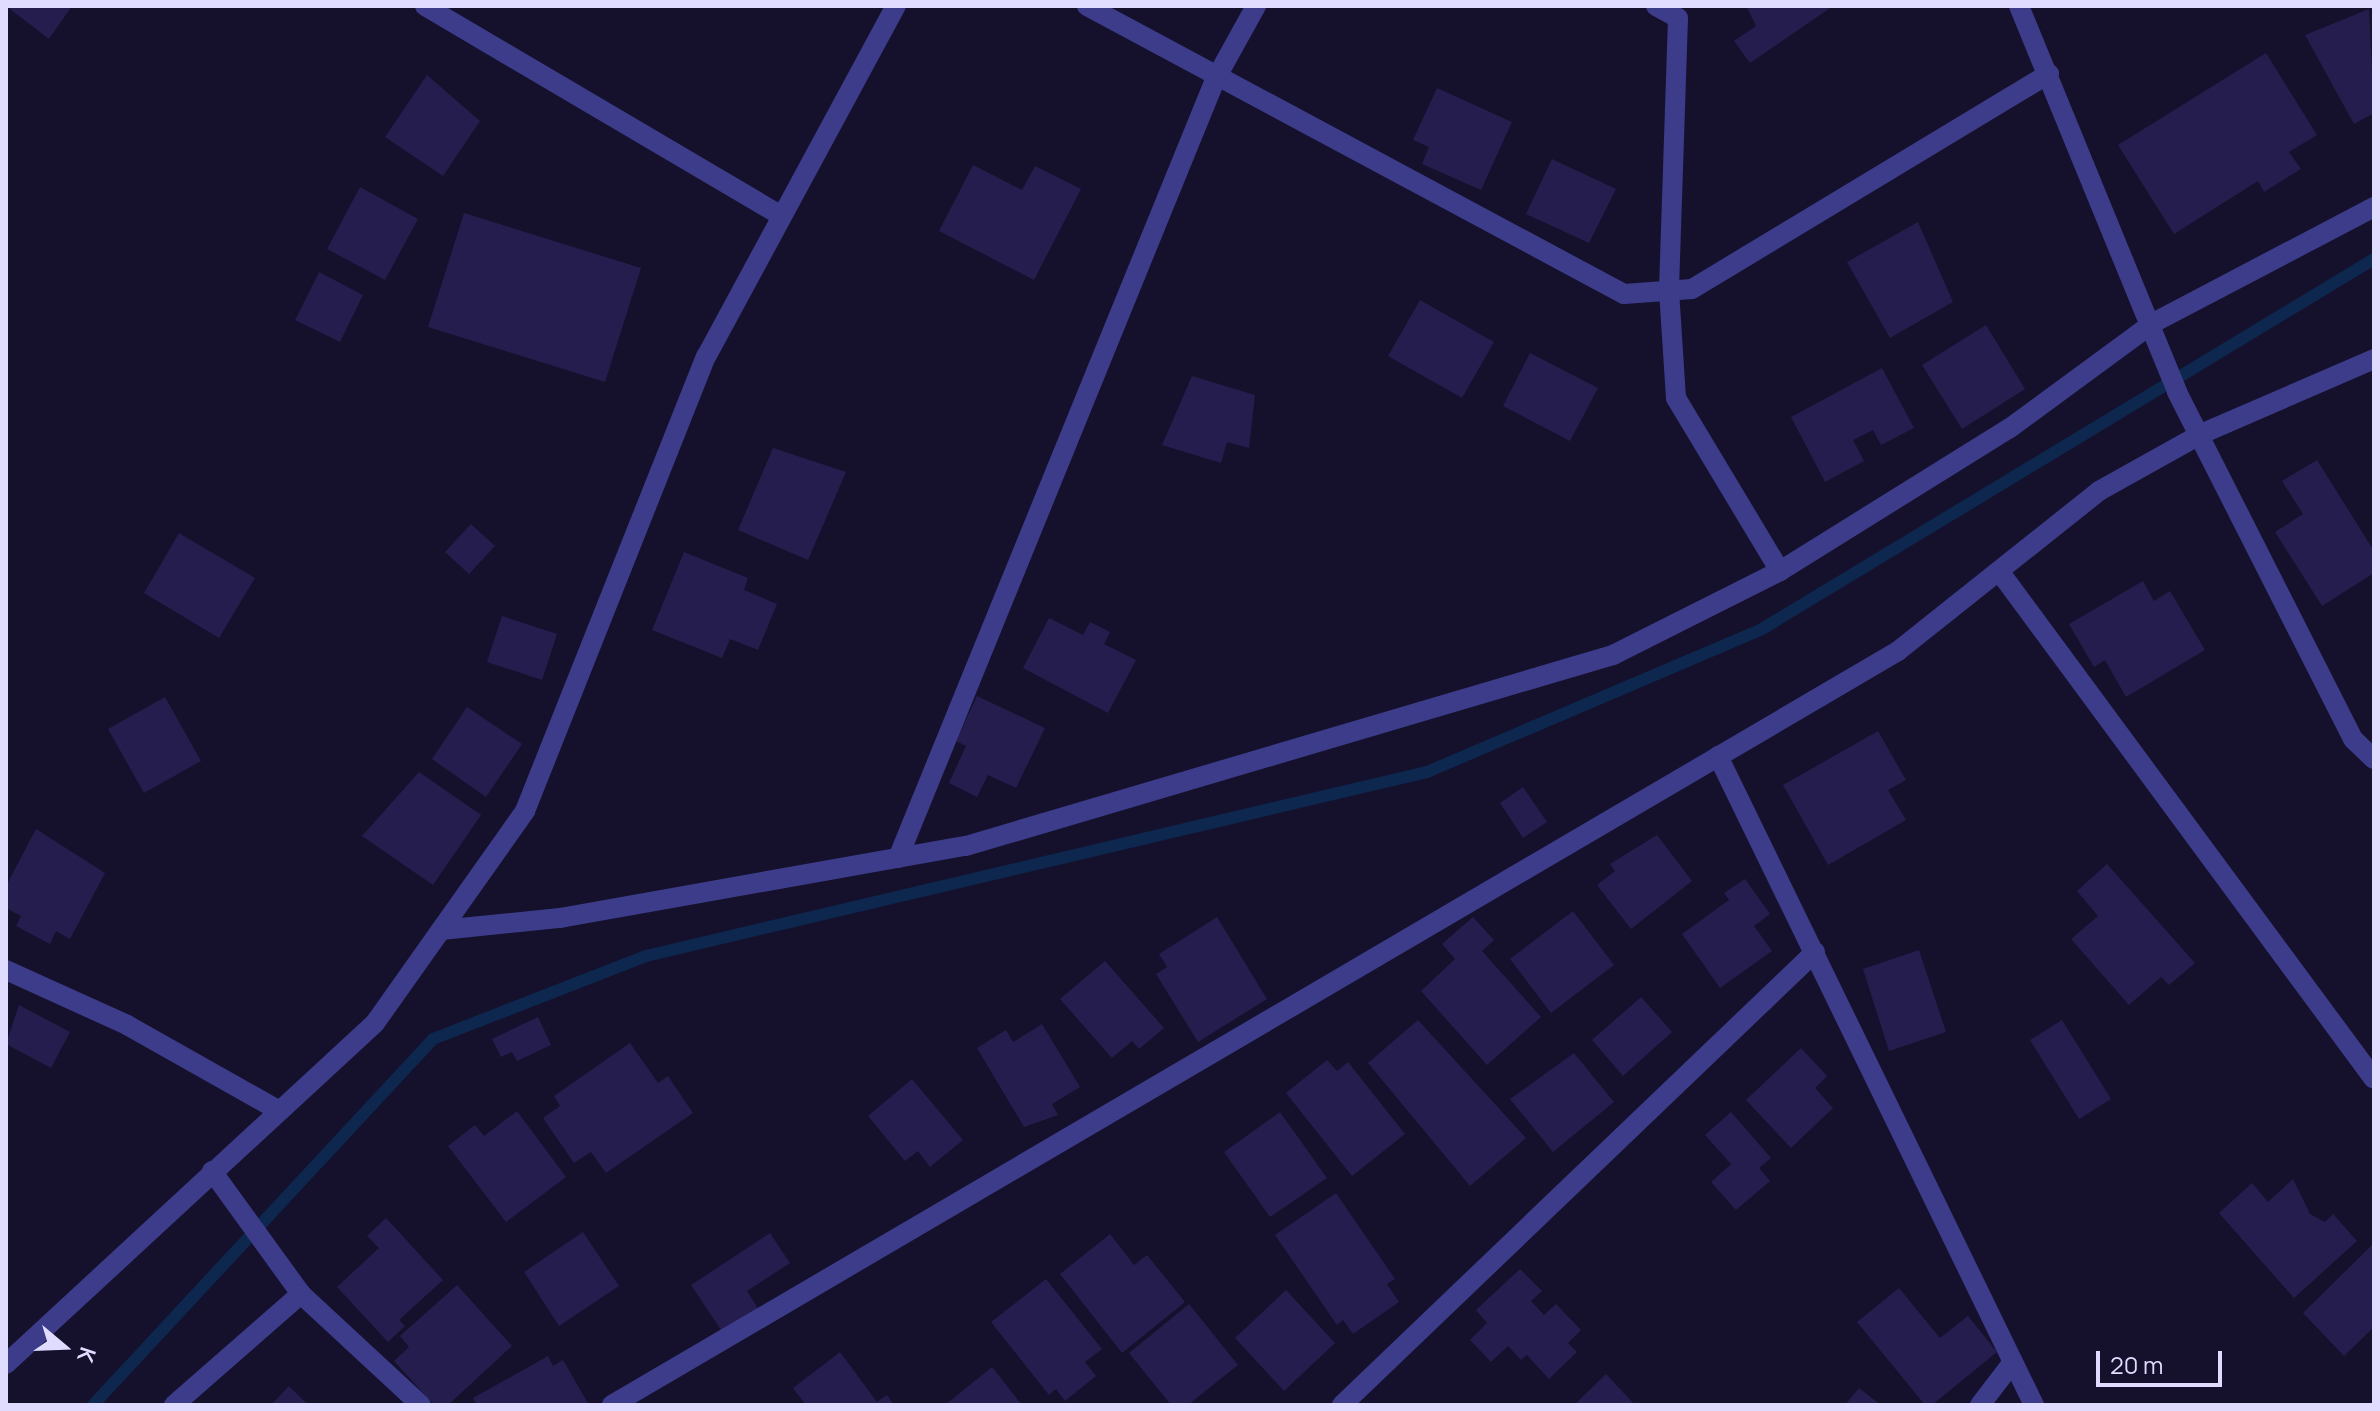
<!DOCTYPE html>
<style>
body{margin:0}
#map{position:relative;width:2380px;height:1411px;overflow:hidden;background:#15112c;font-family:Manrope,sans-serif}
div>[style]{position:absolute}
.stream>*{height:12px;margin:-6px;padding:0 6px;transform-origin:6px;border-radius:6px;background:#0d274f}
.building>*{inset:0;background:#251d4d}
.minor>*{height:20px;margin:-10px;padding:0 10px;transform-origin:10px;border-radius:10px;background:#3c3c8b}
span{translate:-50% -50%;white-space:nowrap;text-align:center;line-height:1.15;-webkit-text-stroke:6px #15112c;paint-order:stroke}
.frame{position:absolute;inset:0;border:8px solid #dfdcff;pointer-events:none}
.north{position:absolute;left:24px;top:1307px;width:80px;height:80px;-webkit-text-stroke:6px #15112c;paint-order:stroke;rotate:109deg;font-size:22px;font-weight:700;line-height:32px;text-align:center;color:#dfdcff}
.north::after{content:'';display:block;margin:auto;width:28px;height:36px;background:#dfdcff;clip-path:polygon(50% 0,100% 100%,50% 72%,0 100%)}
.scale{position:absolute;left:2096px;top:1351px;width:126px;height:36px;box-sizing:border-box;border:4px solid #dfdcff;border-top:0;padding-left:10px;font-size:24px;line-height:28px;white-space:nowrap;color:#dfdcff;-webkit-text-stroke:6px #15112c;paint-order:stroke}
</style>
<div id="map">
<div class="stream">
<i style="left:93px;top:1405px;width:500px;rotate:-47.1deg"></i>
<i style="left:433px;top:1039px;width:229px;rotate:-21.3deg"></i>
<i style="left:646px;top:956px;width:802px;rotate:-13.26deg"></i>
<i style="left:1427px;top:772px;width:364px;rotate:-23.1deg"></i>
<i style="left:1762px;top:629px;width:715px;rotate:-31.16deg"></i>
</div>
<div class="building">
<i style="clip-path:polygon(6px 6px,72px 6px,49px 39px)"></i>
<i style="clip-path:polygon(1746px 6px,1833px 6px,1750px 63px,1734px 41px,1756px 26px)"></i>
<i style="clip-path:polygon(2369px 9px,2374px 113px,2354px 124px,2305px 35px)"></i>
<i style="clip-path:polygon(2266px 53px,2317px 135px,2289px 152px,2301px 169px,2264px 192px,2258px 181px,2174px 234px,2118px 145px)"></i>
<i style="clip-path:polygon(427px 75px,480px 121px,443px 176px,385px 137px)"></i>
<i style="clip-path:polygon(1437px 88px,1512px 122px,1481px 190px,1422px 164px,1429px 147px,1413px 140px)"></i>
<i style="clip-path:polygon(1552px 159px,1616px 189px,1589px 243px,1526px 214px)"></i>
<i style="clip-path:polygon(973px 165px,1022px 190px,1035px 166px,1081px 189px,1034px 280px,939px 231px)"></i>
<i style="clip-path:polygon(360px 187px,418px 219px,385px 280px,327px 249px)"></i>
<i style="clip-path:polygon(464px 213px,641px 268px,605px 382px,428px 327px)"></i>
<i style="clip-path:polygon(1918px 222px,1953px 302px,1890px 338px,1847px 262px)"></i>
<i style="clip-path:polygon(319px 272px,363px 295px,340px 342px,295px 320px)"></i>
<i style="clip-path:polygon(1420px 300px,1494px 342px,1462px 398px,1388px 356px)"></i>
<i style="clip-path:polygon(1986px 325px,2025px 389px,1962px 429px,1922px 365px)"></i>
<i style="clip-path:polygon(1530px 353px,1598px 388px,1570px 441px,1503px 406px)"></i>
<i style="clip-path:polygon(1882px 368px,1914px 428px,1881px 445px,1873px 430px,1853px 440px,1864px 461px,1825px 482px,1791px 417px)"></i>
<i style="clip-path:polygon(1192px 376px,1255px 395px,1249px 448px,1227px 442px,1221px 463px,1162px 445px)"></i>
<i style="clip-path:polygon(773px 448px,846px 472px,808px 560px,738px 530px)"></i>
<i style="clip-path:polygon(2317px 460px,2374px 551px,2374px 573px,2322px 606px,2275px 532px,2303px 514px,2282px 481px)"></i>
<i style="clip-path:polygon(471px 524px,495px 546px,469px 574px,445px 552px)"></i>
<i style="clip-path:polygon(179px 533px,255px 578px,219px 638px,144px 593px)"></i>
<i style="clip-path:polygon(684px 552px,748px 578px,744px 590px,777px 604px,758px 650px,730px 639px,722px 658px,652px 630px)"></i>
<i style="clip-path:polygon(2143px 581px,2154px 601px,2170px 591px,2205px 650px,2126px 697px,2105px 660px,2094px 667px,2069px 624px)"></i>
<i style="clip-path:polygon(502px 616px,557px 634px,542px 680px,487px 662px)"></i>
<i style="clip-path:polygon(1049px 618px,1083px 635px,1090px 622px,1110px 632px,1104px 644px,1136px 660px,1108px 713px,1023px 668px)"></i>
<i style="clip-path:polygon(977px 696px,1045px 728px,1016px 788px,988px 775px,977px 797px,949px 783px,966px 746px,956px 741px)"></i>
<i style="clip-path:polygon(165px 697px,201px 761px,144px 793px,108px 729px)"></i>
<i style="clip-path:polygon(467px 707px,522px 744px,486px 797px,432px 759px)"></i>
<i style="clip-path:polygon(1878px 731px,1906px 780px,1888px 790px,1906px 820px,1828px 865px,1783px 785px)"></i>
<i style="clip-path:polygon(419px 772px,481px 815px,433px 885px,362px 836px)"></i>
<i style="clip-path:polygon(1523px 787px,1547px 822px,1523px 838px,1500px 803px)"></i>
<i style="clip-path:polygon(36px 829px,105px 873px,70px 939px,56px 931px,50px 944px,16px 926px,21px 916px,6px 908px,6px 886px)"></i>
<i style="clip-path:polygon(1657px 835px,1692px 881px,1631px 929px,1597px 885px,1615px 871px,1610px 864px)"></i>
<i style="clip-path:polygon(2107px 864px,2195px 963px,2169px 985px,2161px 977px,2129px 1005px,2071px 939px,2098px 916px,2077px 891px)"></i>
<i style="clip-path:polygon(1745px 879px,1770px 914px,1754px 926px,1772px 951px,1720px 988px,1682px 934px,1729px 900px,1724px 893px)"></i>
<i style="clip-path:polygon(1573px 911px,1614px 965px,1551px 1013px,1510px 959px)"></i>
<i style="clip-path:polygon(1217px 917px,1267px 999px,1198px 1042px,1156px 974px,1167px 967px,1159px 954px)"></i>
<i style="clip-path:polygon(1473px 917px,1494px 940px,1482px 951px,1541px 1017px,1487px 1065px,1421px 991px,1455px 959px,1442px 944px)"></i>
<i style="clip-path:polygon(1919px 950px,1946px 1032px,1889px 1051px,1863px 969px)"></i>
<i style="clip-path:polygon(1105px 961px,1164px 1028px,1139px 1049px,1132px 1041px,1112px 1058px,1060px 999px)"></i>
<i style="clip-path:polygon(1641px 997px,1672px 1032px,1623px 1076px,1592px 1040px)"></i>
<i style="clip-path:polygon(19px 1005px,70px 1032px,51px 1068px,6px 1044px)"></i>
<i style="clip-path:polygon(538px 1017px,551px 1045px,517px 1061px,512px 1052px,501px 1057px,492px 1039px)"></i>
<i style="clip-path:polygon(1418px 1020px,1526px 1138px,1470px 1186px,1368px 1063px)"></i>
<i style="clip-path:polygon(2062px 1020px,2111px 1099px,2079px 1119px,2030px 1040px)"></i>
<i style="clip-path:polygon(1042px 1024px,1080px 1087px,1052px 1104px,1058px 1115px,1024px 1127px,977px 1048px,1006px 1030px,1013px 1042px)"></i>
<i style="clip-path:polygon(630px 1043px,658px 1083px,668px 1076px,693px 1113px,606px 1173px,591px 1152px,574px 1163px,543px 1118px,560px 1106px,554px 1096px)"></i>
<i style="clip-path:polygon(1801px 1048px,1827px 1076px,1815px 1088px,1833px 1108px,1791px 1148px,1746px 1100px)"></i>
<i style="clip-path:polygon(1574px 1053px,1614px 1102px,1553px 1152px,1510px 1099px)"></i>
<i style="clip-path:polygon(1327px 1060px,1337px 1071px,1348px 1062px,1405px 1134px,1352px 1176px,1286px 1093px)"></i>
<i style="clip-path:polygon(912px 1079px,963px 1140px,930px 1167px,918px 1151px,905px 1161px,868px 1116px)"></i>
<i style="clip-path:polygon(517px 1111px,566px 1177px,506px 1222px,448px 1146px,475px 1125px,484px 1136px)"></i>
<i style="clip-path:polygon(1280px 1112px,1327px 1178px,1270px 1217px,1224px 1152px)"></i>
<i style="clip-path:polygon(1731px 1112px,1771px 1158px,1759px 1168px,1770px 1181px,1736px 1210px,1711px 1182px,1731px 1164px,1705px 1135px)"></i>
<i style="clip-path:polygon(2293px 1179px,2310px 1214px,2325px 1222px,2333px 1214px,2357px 1241px,2294px 1298px,2219px 1213px,2252px 1183px,2268px 1202px)"></i>
<i style="clip-path:polygon(1336px 1193px,1395px 1279px,1387px 1284px,1399px 1302px,1353px 1334px,1343px 1320px,1337px 1325px,1275px 1235px)"></i>
<i style="clip-path:polygon(386px 1218px,443px 1280px,399px 1320px,405px 1326px,388px 1342px,337px 1287px,379px 1248px,367px 1236px)"></i>
<i style="clip-path:polygon(583px 1232px,619px 1286px,559px 1326px,524px 1272px)"></i>
<i style="clip-path:polygon(770px 1233px,790px 1263px,747px 1291px,759px 1310px,723px 1333px,691px 1285px)"></i>
<i style="clip-path:polygon(1110px 1234px,1134px 1265px,1147px 1255px,1185px 1302px,1122px 1353px,1060px 1274px)"></i>
<i style="clip-path:polygon(2374px 1243px,2374px 1327px,2344px 1356px,2303px 1313px)"></i>
<i style="clip-path:polygon(1520px 1269px,1542px 1291px,1531px 1301px,1544px 1315px,1556px 1304px,1581px 1330px,1568px 1343px,1577px 1352px,1549px 1379px,1527px 1355px,1521px 1360px,1508px 1346px,1491px 1362px,1470px 1340px,1487px 1323px,1476px 1310px)"></i>
<i style="clip-path:polygon(1046px 1279px,1102px 1349px,1085px 1362px,1096px 1376px,1065px 1401px,1056px 1389px,1049px 1395px,991px 1322px)"></i>
<i style="clip-path:polygon(457px 1285px,512px 1346px,448px 1405px,434px 1405px,394px 1361px,409px 1347px,400px 1336px)"></i>
<i style="clip-path:polygon(1899px 1288px,1940px 1338px,1968px 1316px,1997px 1352px,1932px 1405px,1925px 1405px,1857px 1322px)"></i>
<i style="clip-path:polygon(1286px 1290px,1335px 1343px,1284px 1391px,1235px 1338px)"></i>
<i style="clip-path:polygon(1189px 1304px,1238px 1365px,1188px 1405px,1171px 1405px,1129px 1353px)"></i>
<i style="clip-path:polygon(840px 1352px,877px 1402px,887px 1395px,894px 1405px,806px 1405px,793px 1388px)"></i>
<i style="clip-path:polygon(548px 1356px,553px 1366px,563px 1360px,589px 1405px,477px 1405px,473px 1398px)"></i>
<i style="clip-path:polygon(992px 1367px,1022px 1405px,945px 1405px)"></i>
<i style="clip-path:polygon(1606px 1374px,1635px 1405px,1574px 1405px)"></i>
<i style="clip-path:polygon(289px 1386px,308px 1405px,271px 1405px)"></i>
<i style="clip-path:polygon(1859px 1388px,1881px 1405px,1845px 1405px)"></i>
</div>
<div class="minor">
<i style="left:425px;top:6px;width:414px;rotate:30.5deg"></i>
<i style="left:1087px;top:6px;width:609px;rotate:28.21deg"></i>
<i style="left:1624px;top:294px;width:68px;rotate:-4.2deg"></i>
<i style="left:1692px;top:289px;width:417px;rotate:-31.1deg"></i>
<i style="left:1656px;top:6px;width:25px;rotate:29deg"></i>
<i style="left:1678px;top:18px;width:272px;rotate:91.9deg"></i>
<i style="left:1669px;top:290px;width:108px;rotate:86.3deg"></i>
<i style="left:1676px;top:398px;width:202px;rotate:59deg"></i>
<i style="left:2019px;top:6px;width:417px;rotate:67.7deg"></i>
<i style="left:2177px;top:392px;width:389px;rotate:63.1deg"></i>
<i style="left:2353px;top:739px;width:29px;rotate:44deg"></i>
<i style="left:1999px;top:571px;width:631px;rotate:53.57deg"></i>
<i style="left:1718px;top:756px;width:722px;rotate:64.04deg"></i>
<i style="left:898px;top:858px;width:840px;rotate:-67.83deg"></i>
<i style="left:1215px;top:80px;width:85px;rotate:-61deg"></i>
<i style="left:441px;top:930px;width:120px;rotate:-5.8deg"></i>
<i style="left:560px;top:918px;width:412px;rotate:-10.1deg"></i>
<i style="left:966px;top:846px;width:675px;rotate:-16.45deg"></i>
<i style="left:1613px;top:655px;width:187px;rotate:-26.7deg"></i>
<i style="left:1780px;top:571px;width:271px;rotate:-31.9deg"></i>
<i style="left:2010px;top:428px;width:177px;rotate:-36.3deg"></i>
<i style="left:2153px;top:323px;width:250px;rotate:-27.7deg"></i>
<i style="left:6px;top:970px;width:133px;rotate:24.4deg"></i>
<i style="left:127px;top:1025px;width:173px;rotate:29.4deg"></i>
<i style="left:212px;top:1171px;width:152px;rotate:54.1deg"></i>
<i style="left:301px;top:1294px;width:163px;rotate:42.8deg"></i>
<i style="left:6px;top:1364px;width:502px;rotate:-42.74deg"></i>
<i style="left:375px;top:1023px;width:260px;rotate:-54.7deg"></i>
<i style="left:525px;top:811px;width:489px;rotate:-68.3deg"></i>
<i style="left:706px;top:357px;width:399px;rotate:-61.6deg"></i>
<i style="left:174px;top:1405px;width:169px;rotate:-41.2deg"></i>
<i style="left:612px;top:1405px;width:1491px;rotate:-30.38deg"></i>
<i style="left:1898px;top:651px;width:257px;rotate:-38.5deg"></i>
<i style="left:2099px;top:491px;width:117px;rotate:-29.2deg"></i>
<i style="left:2201px;top:434px;width:189px;rotate:-23.4deg"></i>
<i style="left:1342px;top:1405px;width:655px;rotate:-43.76deg"></i>
<i style="left:1980px;top:1405px;width:54px;rotate:-52.5deg"></i>
</div>
<div class="frame"></div>
<div class="north">K</div>
<div class="scale">20 m</div>
</div>
